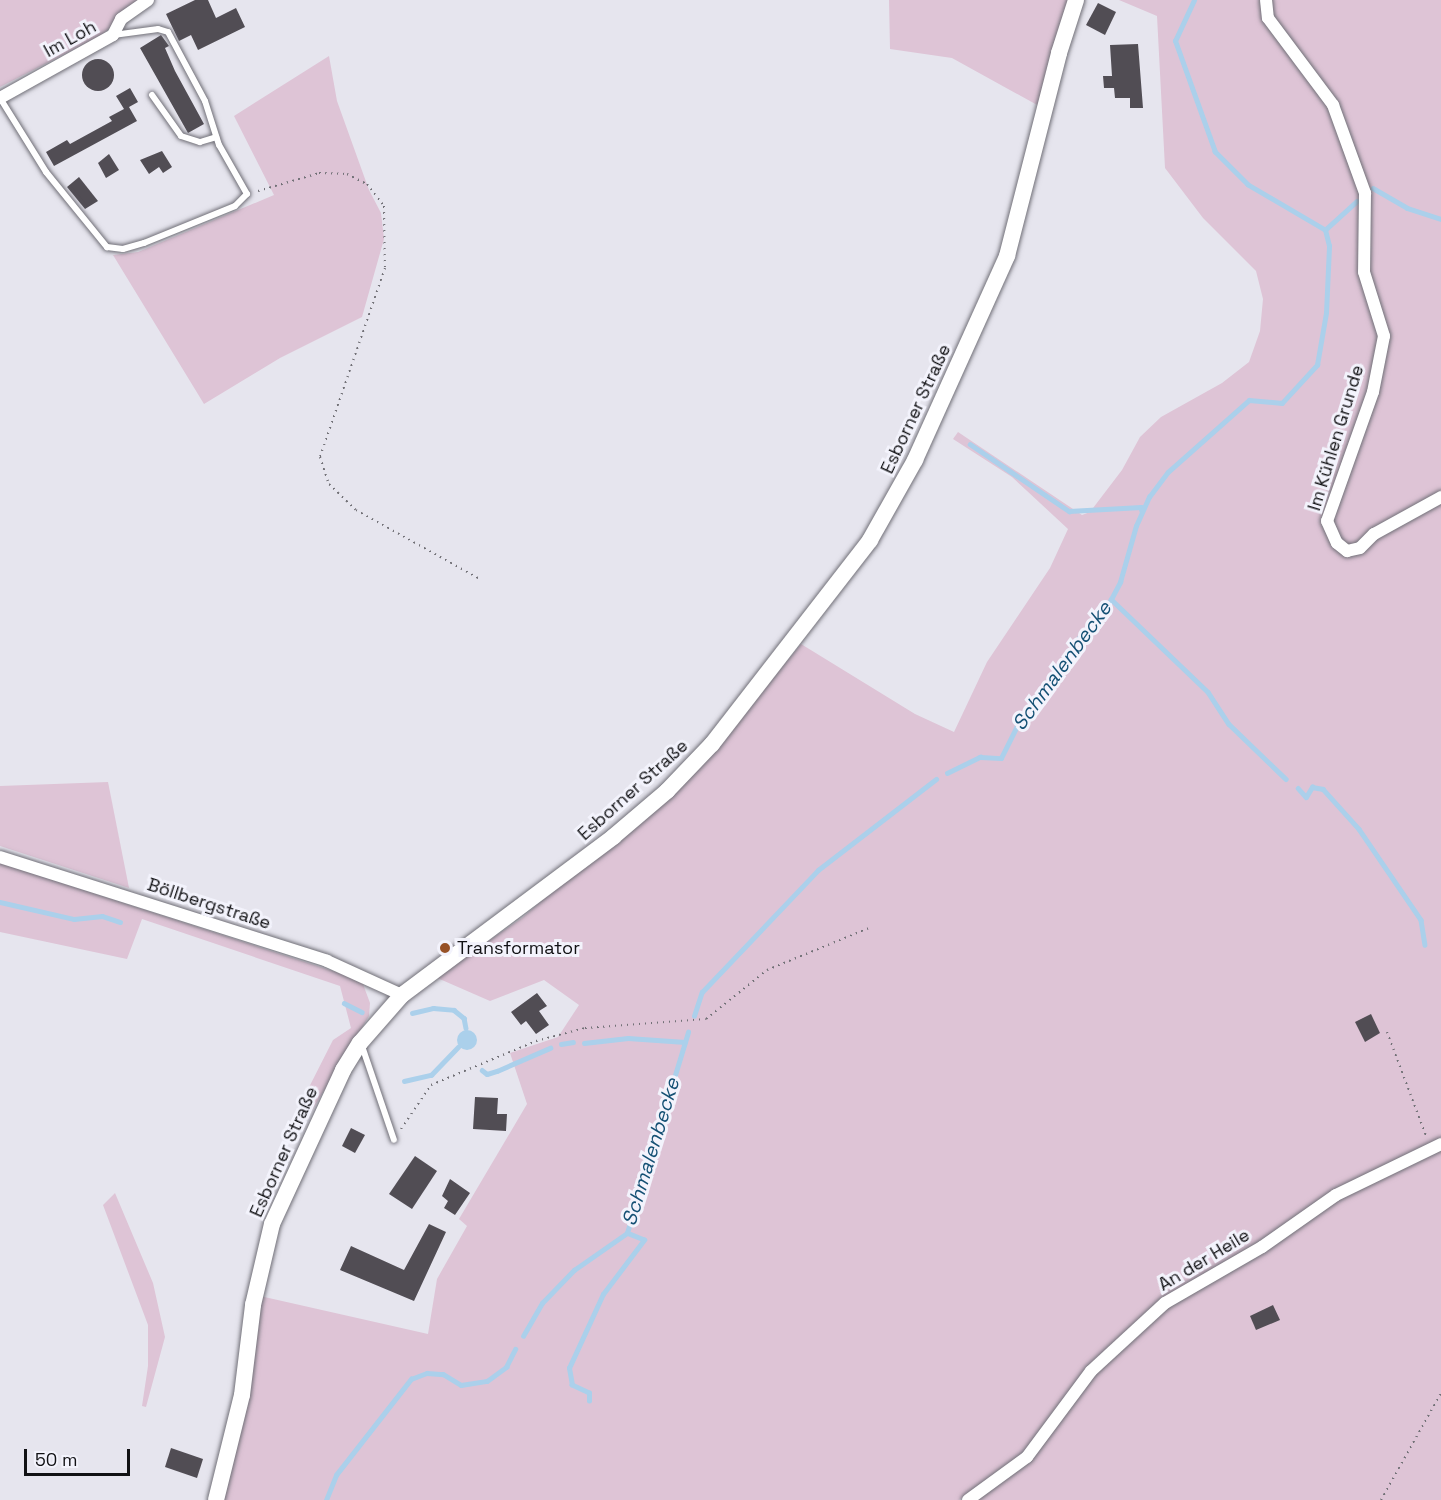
<!DOCTYPE html>
<meta charset="utf-8">
<style>
body{margin:0}
#map{position:relative;width:1441px;height:1500px;overflow:hidden;background:#e6e5ee;font-family:"Space Grotesk",sans-serif}
div>[style]{position:absolute}
.green>*{inset:0;background:#dec4d6}
.water>*{inset:0;background:#abd0eb}
.round{border-radius:50%}
.stream>*{height:4.5px;margin:-2.25px;padding:0 2.25px;transform-origin:2.25px;border-radius:2.25px;background:#abd0eb}
.building>*{inset:0;background:#514d54}
.path>*{height:2px;margin-top:-1px;transform-origin:0;background:repeating-linear-gradient(90deg,#727177 0 1.5px,transparent 0 6px)}
.roads{filter:drop-shadow(0 0 2px #706f77) drop-shadow(0 0 2px #706f77)}
.service>*{height:6px;margin:-3px;padding:0 3px;transform-origin:3px;border-radius:3px;background:#fff}
.minor>*{height:12px;margin:-6px;padding:0 6px;transform-origin:6px;border-radius:6px;background:#fff}
.secondary>*{height:16px;margin:-8px;padding:0 8px;transform-origin:8px;border-radius:8px;background:#fff}
.dots>*{width:16px;height:16px;translate:-50% -50%;box-sizing:border-box;border:3px solid #f3f3fc;border-radius:50%}
span{translate:-50% -50%;white-space:nowrap;text-align:center;line-height:1.15;-webkit-text-stroke:6px #f3f3fc;paint-order:stroke}
.street-label{font-size:18px;color:#111114}
.poi-label{font-size:18px;color:#111114}
.left{translate:0 -50%;text-align:left}
.water-label{font-size:20px;color:#145074;font-style:italic}
.scale{position:absolute;left:24px;top:1449px;width:106px;height:27px;box-sizing:border-box;border:3px solid #111114;border-top:0;padding-left:8px;font-size:18px;line-height:21px;white-space:nowrap;color:#111114;-webkit-text-stroke:4px #f3f3fc;paint-order:stroke}
</style>
<div id="map">
<div class="green">
<i style="clip-path:polygon(0 0,140px 0,102px 35px,0 87px)"></i>
<i style="clip-path:polygon(889px 0,1068px 0,1039px 106px,952px 58px,890px 49px)"></i>
<i style="clip-path:polygon(1119px 0,1441px 0,1441px 1500px,977px 1500px,1020px 1459px,959px 1500px,222px 1500px,260px 1296px,428px 1334px,437px 1279px,467px 1226px,459px 1219px,527px 1104px,510px 1053px,558px 1037px,579px 1005px,544px 980px,490px 1001px,435px 977px,522px 918px,716px 748px,801px 644px,915px 714px,954px 732px,987px 662px,1050px 568px,1068px 529px,1012px 477px,953px 439px,958px 432px,1082px 515px,1090px 512px,1122px 470px,1140px 437px,1161px 417px,1222px 383px,1249px 362px,1260px 331px,1263px 299px,1256px 271px,1203px 218px,1165px 168px,1157px 16px)"></i>
<i style="clip-path:polygon(329px 56px,337px 101px,369px 190px,381px 213px,384px 239px,362px 317px,280px 358px,204px 404px,113px 255px,138px 252px,274px 195px,234px 116px)"></i>
<i style="clip-path:polygon(108px 782px,129px 888px,0 846px,0 786px)"></i>
<i style="clip-path:polygon(0 863px,342px 974px,363px 984px,370px 1003px,369px 1016px,310px 1114px,302px 1101px,333px 1040px,351px 1028px,340px 986px,142px 919px,127px 959px,0 932px)"></i>
<i style="clip-path:polygon(115px 1193px,153px 1283px,165px 1337px,146px 1407px,142px 1406px,148px 1366px,148px 1325px,103px 1205px)"></i>
</div>
<div class="water">
<i class="round" style="left:457px;top:1030px;width:20px;height:20px"></i>
</div>
<div class="stream">
<i style="left:1373px;top:188px;width:39px;rotate:30deg"></i>
<i style="left:1407px;top:208px;width:36px;rotate:18deg"></i>
<i style="left:1325px;top:230px;width:43px;rotate:-42.2deg"></i>
<i style="left:970px;top:444px;width:120px;rotate:34.1deg"></i>
<i style="left:1069px;top:511px;width:72px;rotate:-3.2deg"></i>
<i style="left:1141px;top:507px;width:4px;rotate:76deg"></i>
<i style="left:1111px;top:599px;width:134px;rotate:43.8deg"></i>
<i style="left:1208px;top:692px;width:38px;rotate:57deg"></i>
<i style="left:1229px;top:724px;width:79px;rotate:44deg"></i>
<i style="left:947px;top:773px;width:37px;rotate:-26deg"></i>
<i style="left:980px;top:757px;width:21px;rotate:3deg"></i>
<i style="left:1001px;top:758px;width:47px;rotate:-63.4deg"></i>
<i style="left:1022px;top:716px;width:45px;rotate:-45.9deg"></i>
<i style="left:1053px;top:684px;width:53px;rotate:-60.5deg"></i>
<i style="left:1079px;top:638px;width:46px;rotate:-49.4deg"></i>
<i style="left:1109px;top:603px;width:24px;rotate:-62deg"></i>
<i style="left:1120px;top:582px;width:58px;rotate:-74.1deg"></i>
<i style="left:1136px;top:526px;width:32px;rotate:-66deg"></i>
<i style="left:1149px;top:497px;width:31px;rotate:-53deg"></i>
<i style="left:1168px;top:472px;width:108px;rotate:-41.6deg"></i>
<i style="left:1249px;top:400px;width:33px;rotate:5deg"></i>
<i style="left:1282px;top:403px;width:52px;rotate:-47.4deg"></i>
<i style="left:1317px;top:365px;width:53px;rotate:-80.2deg"></i>
<i style="left:1326px;top:313px;width:67px;rotate:-87.4deg"></i>
<i style="left:1329px;top:246px;width:16px;rotate:-104deg"></i>
<i style="left:1325px;top:230px;width:89px;rotate:-149.7deg"></i>
<i style="left:1248px;top:185px;width:47px;rotate:-135deg"></i>
<i style="left:1215px;top:152px;width:118px;rotate:-109.8deg"></i>
<i style="left:1175px;top:41px;width:45px;rotate:-65.1deg"></i>
<i style="left:1298px;top:788px;width:12px;rotate:48deg"></i>
<i style="left:1306px;top:797px;width:12px;rotate:-59deg"></i>
<i style="left:1312px;top:787px;width:11px;rotate:10deg"></i>
<i style="left:1323px;top:789px;width:54px;rotate:48deg"></i>
<i style="left:1359px;top:829px;width:110px;rotate:55.7deg"></i>
<i style="left:1421px;top:920px;width:25px;rotate:81deg"></i>
<i style="left:0;top:902px;width:76px;rotate:12.9deg"></i>
<i style="left:74px;top:919px;width:28px;rotate:-6deg"></i>
<i style="left:102px;top:916px;width:19px;rotate:18deg"></i>
<i style="left:344px;top:1003px;width:20px;rotate:27deg"></i>
<i style="left:412px;top:1013px;width:22px;rotate:-13deg"></i>
<i style="left:433px;top:1008px;width:21px;rotate:5deg"></i>
<i style="left:454px;top:1010px;width:13px;rotate:39deg"></i>
<i style="left:464px;top:1018px;width:10px;rotate:79deg"></i>
<i style="left:694px;top:1016px;width:25px;rotate:-72deg"></i>
<i style="left:702px;top:992px;width:168px;rotate:-46.4deg"></i>
<i style="left:818px;top:870px;width:149px;rotate:-37.6deg"></i>
<i style="left:584px;top:1043px;width:44px;rotate:-6.5deg"></i>
<i style="left:628px;top:1038px;width:57px;rotate:4deg"></i>
<i style="left:561px;top:1044px;width:12px;rotate:-9deg"></i>
<i style="left:482px;top:1070px;width:6px;rotate:39deg"></i>
<i style="left:487px;top:1074px;width:10px;rotate:-17deg"></i>
<i style="left:497px;top:1071px;width:58px;rotate:-23.5deg"></i>
<i style="left:404px;top:1081px;width:28px;rotate:-13deg"></i>
<i style="left:431px;top:1075px;width:39px;rotate:-46deg"></i>
<i style="left:523px;top:1336px;width:38px;rotate:-60deg"></i>
<i style="left:542px;top:1303px;width:46px;rotate:-45.9deg"></i>
<i style="left:574px;top:1270px;width:65px;rotate:-34.9deg"></i>
<i style="left:627px;top:1233px;width:210px;rotate:-73.1deg"></i>
<i style="left:589px;top:1401px;width:8px;rotate:-90deg"></i>
<i style="left:589px;top:1393px;width:19px;rotate:-155deg"></i>
<i style="left:572px;top:1385px;width:17px;rotate:-100deg"></i>
<i style="left:569px;top:1368px;width:81px;rotate:-65.3deg"></i>
<i style="left:603px;top:1294px;width:68px;rotate:-52.8deg"></i>
<i style="left:644px;top:1240px;width:18px;rotate:-158deg"></i>
<i style="left:326px;top:1500px;width:27px;rotate:-68deg"></i>
<i style="left:336px;top:1475px;width:122px;rotate:-52deg"></i>
<i style="left:411px;top:1379px;width:17px;rotate:-21deg"></i>
<i style="left:427px;top:1373px;width:16px;rotate:4deg"></i>
<i style="left:443px;top:1374px;width:21px;rotate:31deg"></i>
<i style="left:461px;top:1385px;width:26px;rotate:-9deg"></i>
<i style="left:487px;top:1381px;width:24px;rotate:-36deg"></i>
<i style="left:506px;top:1367px;width:20px;rotate:-63deg"></i>
</div>
<div class="building">
<i style="clip-path:polygon(195px 0,208px 0,216px 18px,236px 8px,245px 27px,198px 50px,191px 35px,179px 41px,166px 14px)"></i>
<i style="clip-path:polygon(1098px 3px,1116px 12px,1105px 35px,1086px 25px)"></i>
<i style="clip-path:polygon(161px 35px,169px 46px,165px 48px,175px 71px,204px 124px,188px 133px,140px 48px)"></i>
<i style="clip-path:polygon(1138px 44px,1143px 108px,1130px 108px,1130px 98px,1115px 98px,1114px 88px,1104px 88px,1103px 76px,1112px 76px,1110px 45px)"></i>
<i class="round" style="left:82px;top:59px;width:32px;height:32px"></i>
<i style="clip-path:polygon(130px 88px,138px 102px,129px 107px,137px 121px,54px 166px,46px 152px,67px 140px,70px 144px,112px 121px,109px 117px,124px 109px,116px 96px)"></i>
<i style="clip-path:polygon(162px 151px,172px 167px,163px 173px,159px 167px,149px 174px,140px 160px)"></i>
<i style="clip-path:polygon(109px 154px,119px 170px,106px 178px,98px 163px)"></i>
<i style="clip-path:polygon(79px 177px,98px 201px,85px 209px,67px 187px)"></i>
<i style="clip-path:polygon(537px 993px,547px 1006px,539px 1011px,549px 1025px,536px 1034px,526px 1021px,521px 1025px,511px 1012px)"></i>
<i style="clip-path:polygon(1371px 1014px,1380px 1033px,1365px 1042px,1355px 1022px)"></i>
<i style="clip-path:polygon(475px 1097px,498px 1098px,497px 1114px,507px 1114px,506px 1131px,473px 1129px)"></i>
<i style="clip-path:polygon(351px 1128px,365px 1135px,355px 1153px,342px 1146px)"></i>
<i style="clip-path:polygon(415px 1156px,437px 1171px,412px 1209px,389px 1194px)"></i>
<i style="clip-path:polygon(450px 1179px,470px 1193px,455px 1215px,444px 1208px,448px 1201px,442px 1196px)"></i>
<i style="clip-path:polygon(429px 1224px,446px 1232px,414px 1301px,340px 1270px,351px 1246px,404px 1270px)"></i>
<i style="clip-path:polygon(1273px 1305px,1280px 1320px,1256px 1330px,1250px 1316px)"></i>
<i style="clip-path:polygon(171px 1448px,203px 1459px,197px 1478px,165px 1467px)"></i>
</div>
<div class="path">
<i style="left:258px;top:191px;width:64px;rotate:-16.4deg"></i>
<i style="left:319px;top:173px;width:28px;rotate:2deg"></i>
<i style="left:347px;top:174px;width:22px;rotate:27deg"></i>
<i style="left:367px;top:184px;width:28px;rotate:52deg"></i>
<i style="left:384px;top:206px;width:62px;rotate:89.1deg"></i>
<i style="left:385px;top:268px;width:200px;rotate:109deg"></i>
<i style="left:320px;top:457px;width:28px;rotate:72deg"></i>
<i style="left:329px;top:484px;width:37px;rotate:44deg"></i>
<i style="left:356px;top:510px;width:142px;rotate:29.1deg"></i>
<i style="left:1387px;top:1032px;width:111px;rotate:69.4deg"></i>
<i style="left:401px;top:1129px;width:53px;rotate:-55.7deg"></i>
<i style="left:431px;top:1085px;width:114px;rotate:-22.7deg"></i>
<i style="left:536px;top:1041px;width:51px;rotate:-14.9deg"></i>
<i style="left:585px;top:1028px;width:121px;rotate:-4.3deg"></i>
<i style="left:706px;top:1019px;width:78px;rotate:-38.8deg"></i>
<i style="left:767px;top:970px;width:110px;rotate:-22.4deg"></i>
<i style="left:1381px;top:1500px;width:123px;rotate:-60.7deg"></i>
</div>
<div class="roads">
<div class="service">
<i style="left:152px;top:95px;width:50px;rotate:54.7deg"></i>
<i style="left:181px;top:136px;width:20px;rotate:18deg"></i>
<i style="left:200px;top:142px;width:17px;rotate:-17deg"></i>
<i style="left:0;top:98px;width:87px;rotate:58.1deg"></i>
<i style="left:46px;top:172px;width:97px;rotate:50.9deg"></i>
<i style="left:107px;top:247px;width:16px;rotate:7deg"></i>
<i style="left:123px;top:249px;width:22px;rotate:-16deg"></i>
<i style="left:144px;top:243px;width:98px;rotate:-22.1deg"></i>
<i style="left:235px;top:206px;width:17px;rotate:-45deg"></i>
<i style="left:247px;top:194px;width:56px;rotate:-119.7deg"></i>
<i style="left:219px;top:145px;width:46px;rotate:-107.7deg"></i>
<i style="left:205px;top:101px;width:78px;rotate:-118.2deg"></i>
<i style="left:168px;top:32px;width:10px;rotate:-163deg"></i>
<i style="left:158px;top:29px;width:45px;rotate:172.4deg"></i>
<i style="left:362px;top:1046px;width:99px;rotate:71.2deg"></i>
</div>
<div class="minor">
<i style="left:1266px;top:0;width:18px;rotate:84deg"></i>
<i style="left:1268px;top:18px;width:109px;rotate:53.2deg"></i>
<i style="left:1333px;top:105px;width:94px;rotate:70deg"></i>
<i style="left:1365px;top:193px;width:79px;rotate:90.7deg"></i>
<i style="left:1364px;top:272px;width:67px;rotate:72.6deg"></i>
<i style="left:1384px;top:336px;width:57px;rotate:101.1deg"></i>
<i style="left:1373px;top:392px;width:137px;rotate:109.6deg"></i>
<i style="left:1327px;top:521px;width:24px;rotate:66deg"></i>
<i style="left:1337px;top:543px;width:13px;rotate:39deg"></i>
<i style="left:1347px;top:551px;width:13px;rotate:-13deg"></i>
<i style="left:1360px;top:548px;width:20px;rotate:-45deg"></i>
<i style="left:1374px;top:534px;width:77px;rotate:-28.9deg"></i>
<i style="left:0;top:98px;width:129px;rotate:-29.1deg"></i>
<i style="left:113px;top:35px;width:18px;rotate:-63deg"></i>
<i style="left:121px;top:19px;width:33px;rotate:-35deg"></i>
<i style="left:0;top:857px;width:343px;rotate:17.6deg"></i>
<i style="left:327px;top:961px;width:82px;rotate:24.4deg"></i>
<i style="left:968px;top:1500px;width:73px;rotate:-36.1deg"></i>
<i style="left:1027px;top:1457px;width:107px;rotate:-53.3deg"></i>
<i style="left:1091px;top:1371px;width:100px;rotate:-42.6deg"></i>
<i style="left:1165px;top:1303px;width:112px;rotate:-30deg"></i>
<i style="left:1262px;top:1247px;width:90px;rotate:-35.1deg"></i>
<i style="left:1336px;top:1195px;width:117px;rotate:-25.9deg"></i>
</div>
<div class="secondary">
<i style="left:216px;top:1500px;width:108px;rotate:-76.1deg"></i>
<i style="left:242px;top:1395px;width:91px;rotate:-83deg"></i>
<i style="left:253px;top:1305px;width:83px;rotate:-76.8deg"></i>
<i style="left:272px;top:1224px;width:170px;rotate:-65.2deg"></i>
<i style="left:343px;top:1070px;width:32px;rotate:-58deg"></i>
<i style="left:360px;top:1043px;width:64px;rotate:-48.8deg"></i>
<i style="left:402px;top:995px;width:264px;rotate:-36.8deg"></i>
<i style="left:613px;top:837px;width:71px;rotate:-40.4deg"></i>
<i style="left:667px;top:791px;width:65px;rotate:-46.2deg"></i>
<i style="left:712px;top:744px;width:258px;rotate:-52.2deg"></i>
<i style="left:870px;top:540px;width:92px;rotate:-60.6deg"></i>
<i style="left:915px;top:460px;width:224px;rotate:-65.7deg"></i>
<i style="left:1007px;top:256px;width:210px;rotate:-75.6deg"></i>
<i style="left:1059px;top:53px;width:56px;rotate:-72.2deg"></i>
</div>
</div>
<div class="dots">
<i style="left:445px;top:948px;background:#975227"></i>
</div>
<div class="street-label">
<span style="left:70px;top:39px;rotate:-29deg">Im Loh</span>
<span style="left:916px;top:409px;rotate:-65deg">Esborner Straße</span>
<span style="left:1336px;top:438px;rotate:-73deg">Im Kühlen Grunde</span>
<span style="left:633px;top:790px;rotate:-42deg">Esborner Straße</span>
<span style="left:209px;top:904px;rotate:18deg">Böllbergstraße</span>
<span style="left:284px;top:1152px;rotate:-66deg">Esborner Straße</span>
<span style="left:1204px;top:1260px;rotate:-31deg">An der Heile</span>
</div>
<div class="poi-label">
<span class="left" style="left:457px;top:948px">Transformator</span>
</div>
<div class="water-label">
<span style="left:1062px;top:666px;rotate:-54deg">Schmalenbecke</span>
<span style="left:651px;top:1152px;rotate:-73deg">Schmalenbecke</span>
</div>
<div class="scale">50 m</div>
</div>
